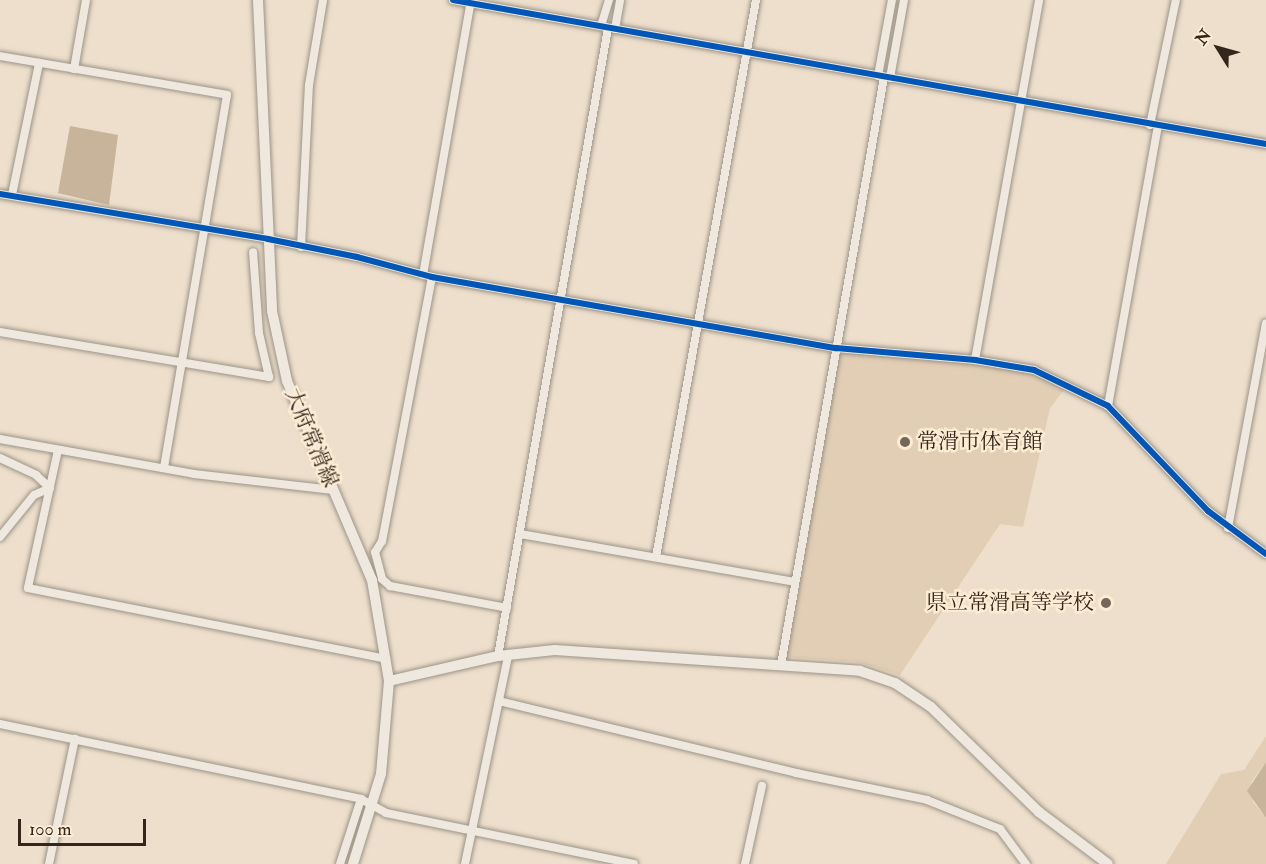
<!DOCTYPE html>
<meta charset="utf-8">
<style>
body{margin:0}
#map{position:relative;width:1266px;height:864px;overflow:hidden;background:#eddfcb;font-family:"IM FELL Double Pica","Noto Serif JP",serif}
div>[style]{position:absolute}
.green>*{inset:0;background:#e2ceb4}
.water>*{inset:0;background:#c7b49b}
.roads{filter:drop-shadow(0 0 2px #9c9387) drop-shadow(0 0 2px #9c9387)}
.minor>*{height:8px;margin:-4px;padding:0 4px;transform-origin:4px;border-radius:4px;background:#efe8de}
.tertiary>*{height:10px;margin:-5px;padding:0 5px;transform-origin:5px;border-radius:5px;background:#efe8de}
.secondary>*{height:10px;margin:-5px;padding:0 5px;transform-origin:5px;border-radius:5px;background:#efe8de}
.cycleway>*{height:6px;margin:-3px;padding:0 3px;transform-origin:3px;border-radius:3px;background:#0057b8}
.dots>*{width:16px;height:16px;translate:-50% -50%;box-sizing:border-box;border:3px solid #fcecd4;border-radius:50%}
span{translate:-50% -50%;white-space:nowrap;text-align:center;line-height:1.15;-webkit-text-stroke:5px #fcecd4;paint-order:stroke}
.street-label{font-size:21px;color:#33271b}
.poi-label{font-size:21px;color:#33271b}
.left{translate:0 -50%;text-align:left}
.right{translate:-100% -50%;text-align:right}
.north{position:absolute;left:1188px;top:18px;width:60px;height:60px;-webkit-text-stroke:4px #fcecd4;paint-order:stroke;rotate:307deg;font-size:16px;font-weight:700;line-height:24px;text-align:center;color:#33271b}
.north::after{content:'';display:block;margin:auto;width:21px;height:27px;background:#33271b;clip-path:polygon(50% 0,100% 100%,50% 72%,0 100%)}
.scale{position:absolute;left:18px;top:819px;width:128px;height:27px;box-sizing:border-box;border:3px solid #33271b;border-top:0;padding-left:8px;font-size:18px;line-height:21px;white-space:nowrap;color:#33271b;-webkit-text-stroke:4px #fcecd4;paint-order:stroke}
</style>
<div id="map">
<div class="green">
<i style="clip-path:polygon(839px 352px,1013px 368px,1036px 373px,1066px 387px,1050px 408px,1023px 527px,1000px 524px,900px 675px,858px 662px,786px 657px)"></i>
<i style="clip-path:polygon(1266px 736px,1266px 762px,1251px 782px,1253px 802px,1266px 818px,1266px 864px,1166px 864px,1221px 774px,1244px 770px)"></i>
</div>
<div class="water">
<i style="clip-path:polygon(70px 126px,118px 135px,109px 205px,58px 193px)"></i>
<i style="clip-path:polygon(1266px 762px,1266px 818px,1247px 791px)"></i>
</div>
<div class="roads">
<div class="minor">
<i style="left:453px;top:0;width:826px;rotate:10.04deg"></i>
<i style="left:601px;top:26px;width:27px;rotate:-73deg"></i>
<i style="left:615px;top:29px;width:29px;rotate:-80deg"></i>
<i style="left:0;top:56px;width:230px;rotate:9.7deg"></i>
<i style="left:227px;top:95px;width:378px;rotate:99.6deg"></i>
<i style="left:74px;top:69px;width:70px;rotate:-80.1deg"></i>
<i style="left:878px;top:76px;width:77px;rotate:-79.6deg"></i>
<i style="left:890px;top:78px;width:79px;rotate:-79.8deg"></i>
<i style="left:1150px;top:125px;width:128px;rotate:-78.3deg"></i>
<i style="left:0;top:194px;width:272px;rotate:9.5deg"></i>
<i style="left:268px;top:239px;width:91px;rotate:11.4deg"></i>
<i style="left:357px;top:257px;width:78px;rotate:14.9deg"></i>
<i style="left:432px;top:277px;width:410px;rotate:10deg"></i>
<i style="left:836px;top:348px;width:140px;rotate:4.9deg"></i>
<i style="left:975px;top:360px;width:60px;rotate:9.6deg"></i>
<i style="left:1034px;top:370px;width:82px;rotate:25.9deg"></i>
<i style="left:1108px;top:406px;width:145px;rotate:46.4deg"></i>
<i style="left:1208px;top:511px;width:72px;rotate:36.6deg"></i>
<i style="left:12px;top:195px;width:135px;rotate:-78.4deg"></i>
<i style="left:301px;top:247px;width:162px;rotate:-87.2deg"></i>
<i style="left:309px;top:85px;width:86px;rotate:-80.6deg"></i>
<i style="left:423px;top:275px;width:279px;rotate:-80.1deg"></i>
<i style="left:432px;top:277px;width:269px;rotate:100.7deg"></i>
<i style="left:382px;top:541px;width:13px;rotate:122deg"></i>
<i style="left:375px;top:552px;width:28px;rotate:75deg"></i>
<i style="left:382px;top:579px;width:11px;rotate:41deg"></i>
<i style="left:390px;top:586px;width:119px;rotate:10.6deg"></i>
<i style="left:0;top:332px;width:273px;rotate:9.5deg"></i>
<i style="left:269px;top:377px;width:45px;rotate:-102.8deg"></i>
<i style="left:259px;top:333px;width:81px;rotate:-94.2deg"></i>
<i style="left:975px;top:360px;width:366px;rotate:-79.9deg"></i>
<i style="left:1108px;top:406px;width:284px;rotate:-79.9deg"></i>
<i style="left:0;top:439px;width:197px;rotate:10.2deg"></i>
<i style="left:194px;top:474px;width:140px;rotate:6.6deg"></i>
<i style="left:58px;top:450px;width:141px;rotate:102.3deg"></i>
<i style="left:28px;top:588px;width:365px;rotate:11.2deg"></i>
<i style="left:0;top:458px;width:40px;rotate:25deg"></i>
<i style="left:36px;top:475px;width:19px;rotate:43deg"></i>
<i style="left:50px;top:488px;width:17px;rotate:156deg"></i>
<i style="left:34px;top:495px;width:54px;rotate:129deg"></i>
<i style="left:1228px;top:528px;width:208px;rotate:-79.5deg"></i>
<i style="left:520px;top:534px;width:279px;rotate:9.9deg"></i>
<i style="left:656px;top:557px;width:566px;rotate:-79.82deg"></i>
<i style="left:498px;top:656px;width:638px;rotate:-80.06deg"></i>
<i style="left:781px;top:665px;width:597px;rotate:-80.06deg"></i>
<i style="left:499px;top:701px;width:306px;rotate:13.6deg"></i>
<i style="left:796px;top:773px;width:134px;rotate:11.6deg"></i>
<i style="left:927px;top:800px;width:79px;rotate:21.7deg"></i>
<i style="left:1000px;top:829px;width:44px;rotate:53.4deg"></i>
<i style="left:0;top:724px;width:369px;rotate:11.7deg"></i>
<i style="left:361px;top:799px;width:29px;rotate:29deg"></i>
<i style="left:386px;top:813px;width:253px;rotate:11.6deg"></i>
<i style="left:49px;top:864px;width:128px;rotate:-78.3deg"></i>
<i style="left:340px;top:864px;width:68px;rotate:-72.1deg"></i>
<i style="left:465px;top:864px;width:212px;rotate:-78.3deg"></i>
<i style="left:745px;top:864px;width:80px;rotate:-77.7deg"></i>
</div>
<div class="tertiary">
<i style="left:389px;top:681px;width:112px;rotate:-12.9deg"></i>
<i style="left:498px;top:656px;width:57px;rotate:-6deg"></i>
<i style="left:555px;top:650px;width:306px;rotate:3.9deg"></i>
<i style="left:860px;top:671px;width:37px;rotate:19deg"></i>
<i style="left:895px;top:683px;width:43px;rotate:33.7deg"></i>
<i style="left:931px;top:707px;width:151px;rotate:44.2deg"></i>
<i style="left:1039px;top:812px;width:86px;rotate:37deg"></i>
</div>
<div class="secondary">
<i style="left:258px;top:0;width:311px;rotate:87.4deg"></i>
<i style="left:272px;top:311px;width:72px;rotate:77.9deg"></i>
<i style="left:287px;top:381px;width:216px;rotate:66.9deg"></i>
<i style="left:372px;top:580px;width:102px;rotate:80.4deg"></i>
<i style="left:389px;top:681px;width:93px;rotate:94.9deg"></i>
<i style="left:381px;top:774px;width:94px;rotate:107.3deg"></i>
</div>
</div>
<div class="cycleway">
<i style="left:453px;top:0;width:826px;rotate:10.04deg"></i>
<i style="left:0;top:194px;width:272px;rotate:9.5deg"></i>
<i style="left:268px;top:239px;width:91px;rotate:11.4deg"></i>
<i style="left:357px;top:257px;width:78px;rotate:14.9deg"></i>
<i style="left:432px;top:277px;width:410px;rotate:10deg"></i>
<i style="left:836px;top:348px;width:140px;rotate:4.9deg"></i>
<i style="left:975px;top:360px;width:60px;rotate:9.6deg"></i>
<i style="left:1034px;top:370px;width:82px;rotate:25.9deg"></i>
<i style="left:1108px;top:406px;width:145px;rotate:46.4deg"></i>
<i style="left:1208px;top:511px;width:72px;rotate:36.6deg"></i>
</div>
<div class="dots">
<i style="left:905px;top:442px;background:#746759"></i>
<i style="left:1106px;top:603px;background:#746759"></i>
</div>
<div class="street-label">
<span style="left:311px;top:438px;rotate:67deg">大府常滑線</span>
</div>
<div class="poi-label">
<span class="left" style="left:917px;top:442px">常滑市体育館</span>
<span class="right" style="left:1094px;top:603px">県立常滑高等学校</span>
</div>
<div class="north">N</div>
<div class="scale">100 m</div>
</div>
